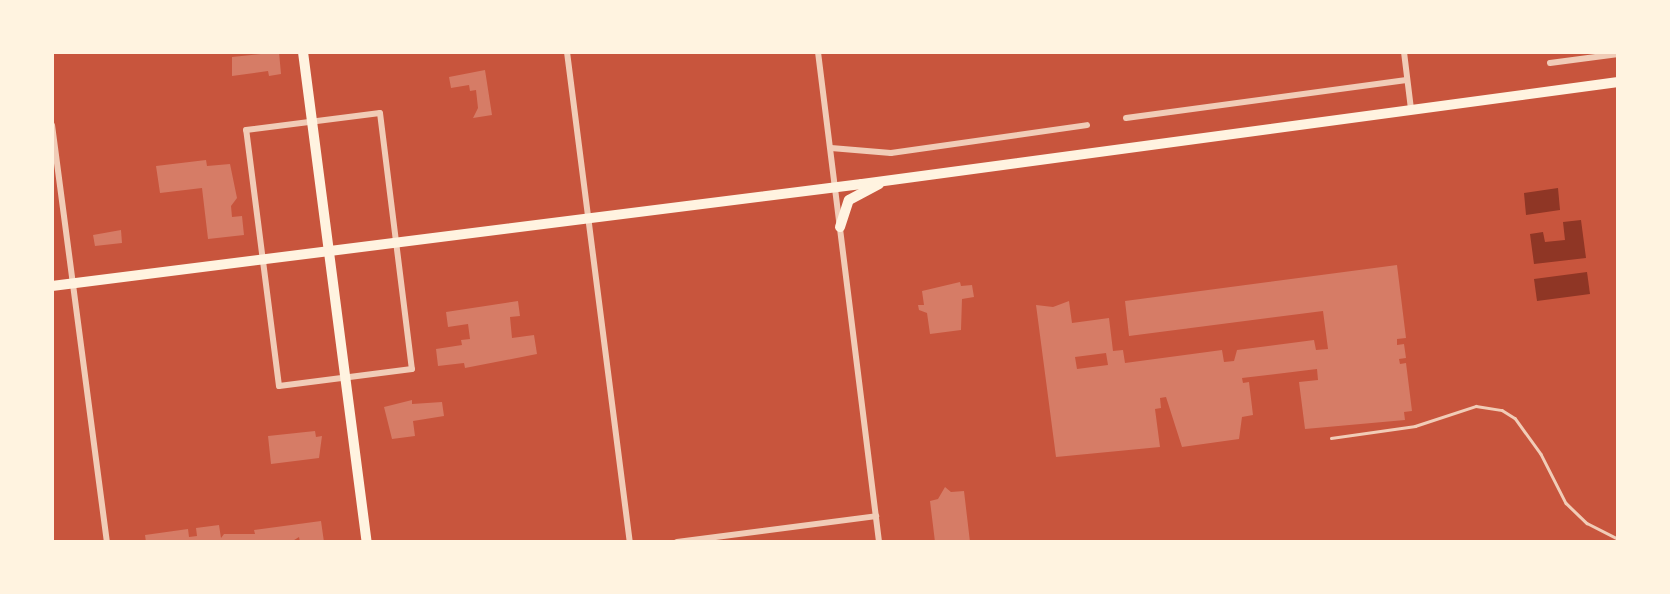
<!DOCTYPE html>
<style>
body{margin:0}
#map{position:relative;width:1670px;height:594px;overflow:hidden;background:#c8553d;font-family:"Asap Condensed",sans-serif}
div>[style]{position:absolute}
.water>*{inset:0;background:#8f3625}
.building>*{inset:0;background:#d67c66}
.service>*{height:2.5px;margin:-1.25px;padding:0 1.25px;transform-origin:1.25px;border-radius:1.25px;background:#f1ccb7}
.minor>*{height:6px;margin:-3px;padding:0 3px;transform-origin:3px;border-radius:3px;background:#f1ccb7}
.primary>*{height:10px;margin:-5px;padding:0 5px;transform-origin:5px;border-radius:5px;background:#fff3e0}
span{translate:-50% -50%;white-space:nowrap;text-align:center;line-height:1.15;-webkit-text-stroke:6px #fff3e0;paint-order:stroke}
.frame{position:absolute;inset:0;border:54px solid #fff3e0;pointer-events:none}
</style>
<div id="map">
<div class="water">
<i style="clip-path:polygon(1558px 188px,1560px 210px,1526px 215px,1524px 193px)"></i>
<i style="clip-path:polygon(1581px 220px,1586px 258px,1534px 264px,1530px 234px,1543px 232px,1545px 242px,1565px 240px,1563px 222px)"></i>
<i style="clip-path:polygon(1587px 272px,1590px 294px,1537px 301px,1534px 279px)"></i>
</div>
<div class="building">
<i style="clip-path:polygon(279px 52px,281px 74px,269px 76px,268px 71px,232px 76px,232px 57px)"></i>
<i style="clip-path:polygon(485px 70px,492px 115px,473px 118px,478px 108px,476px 90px,470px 91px,469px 85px,451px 88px,449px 77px)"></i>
<i style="clip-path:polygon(206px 160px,207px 166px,230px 164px,237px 198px,231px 206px,232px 217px,242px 216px,244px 235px,208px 239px,202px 188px,160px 193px,156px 166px)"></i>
<i style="clip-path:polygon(121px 230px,122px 243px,95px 246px,93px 235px)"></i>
<i style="clip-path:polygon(evenodd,1397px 265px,1406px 338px,1397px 339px,1397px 345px,1404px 344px,1406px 358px,1399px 359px,1400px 364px,1406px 363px,1412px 411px,1404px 412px,1405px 420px,1305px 429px,1299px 382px,1318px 380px,1317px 369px,1242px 378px,1243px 383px,1249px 382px,1253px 415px,1242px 417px,1239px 439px,1182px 447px,1166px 397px,1160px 398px,1161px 408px,1155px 409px,1160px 447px,1056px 457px,1036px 305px,1053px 307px,1069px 301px,1072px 323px,1109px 318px,1113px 351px,1123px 350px,1125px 363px,1222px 350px,1224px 362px,1234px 361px,1237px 350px,1314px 340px,1316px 350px,1328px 349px,1323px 311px,1129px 336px,1125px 301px,1397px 265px,1106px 353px,1108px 365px,1077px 369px,1075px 357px,1106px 353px)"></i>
<i style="clip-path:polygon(960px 282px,961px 286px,972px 285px,974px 297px,962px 299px,961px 330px,930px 334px,927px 313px,919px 310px,918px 305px,924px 305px,922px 291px)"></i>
<i style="clip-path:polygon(518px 301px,520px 316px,510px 317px,512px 338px,534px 335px,537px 354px,465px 368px,464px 363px,438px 366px,436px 349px,462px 345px,461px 340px,470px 339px,468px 324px,448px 327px,446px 312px)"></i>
<i style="clip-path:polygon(412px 400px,412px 404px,442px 402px,444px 416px,413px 421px,415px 436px,392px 439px,384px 407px)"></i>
<i style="clip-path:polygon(315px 431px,316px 437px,322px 436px,319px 458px,271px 464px,268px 436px)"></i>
<i style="clip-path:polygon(945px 487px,951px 492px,964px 491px,970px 542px,935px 542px,930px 501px,938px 499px)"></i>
<i style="clip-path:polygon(321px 521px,324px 542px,300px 542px,299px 537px,291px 542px,146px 542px,145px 535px,188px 529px,189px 537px,197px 536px,196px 528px,219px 525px,221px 538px,224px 534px,255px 534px,254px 530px)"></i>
</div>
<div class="service">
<i style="left:1331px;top:438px;width:85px;rotate:-8.1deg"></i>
<i style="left:1415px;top:426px;width:64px;rotate:-18.2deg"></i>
<i style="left:1476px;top:406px;width:26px;rotate:9deg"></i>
<i style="left:1502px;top:410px;width:15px;rotate:32deg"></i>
<i style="left:1515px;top:418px;width:44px;rotate:54.2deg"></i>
<i style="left:1541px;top:454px;width:55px;rotate:63deg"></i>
<i style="left:1566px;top:503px;width:29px;rotate:44deg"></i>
<i style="left:1587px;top:523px;width:35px;rotate:27deg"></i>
</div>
<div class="minor">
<i style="left:567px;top:52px;width:494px;rotate:82.7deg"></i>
<i style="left:818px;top:52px;width:494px;rotate:82.9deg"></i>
<i style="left:1404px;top:52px;width:57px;rotate:83deg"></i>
<i style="left:1550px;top:63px;width:69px;rotate:-7.5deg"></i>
<i style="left:380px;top:113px;width:258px;rotate:82.9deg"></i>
<i style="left:412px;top:369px;width:134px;rotate:172.7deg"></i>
<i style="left:279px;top:386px;width:258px;rotate:-97.3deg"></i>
<i style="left:246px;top:130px;width:135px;rotate:-7.2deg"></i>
<i style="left:1126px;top:118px;width:283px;rotate:-7.7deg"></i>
<i style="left:52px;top:125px;width:421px;rotate:82.5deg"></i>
<i style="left:831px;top:148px;width:60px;rotate:4.8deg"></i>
<i style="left:891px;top:153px;width:198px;rotate:-8.1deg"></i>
<i style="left:677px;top:542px;width:201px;rotate:-7.4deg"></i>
</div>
<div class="primary">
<i style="left:303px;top:52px;width:494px;rotate:82.6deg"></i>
<i style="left:840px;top:227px;width:28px;rotate:-72deg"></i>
<i style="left:849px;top:200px;width:34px;rotate:-28deg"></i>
<i style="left:52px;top:286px;width:816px;rotate:-7.18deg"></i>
<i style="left:862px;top:184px;width:763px;rotate:-7.68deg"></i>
</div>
<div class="frame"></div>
</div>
